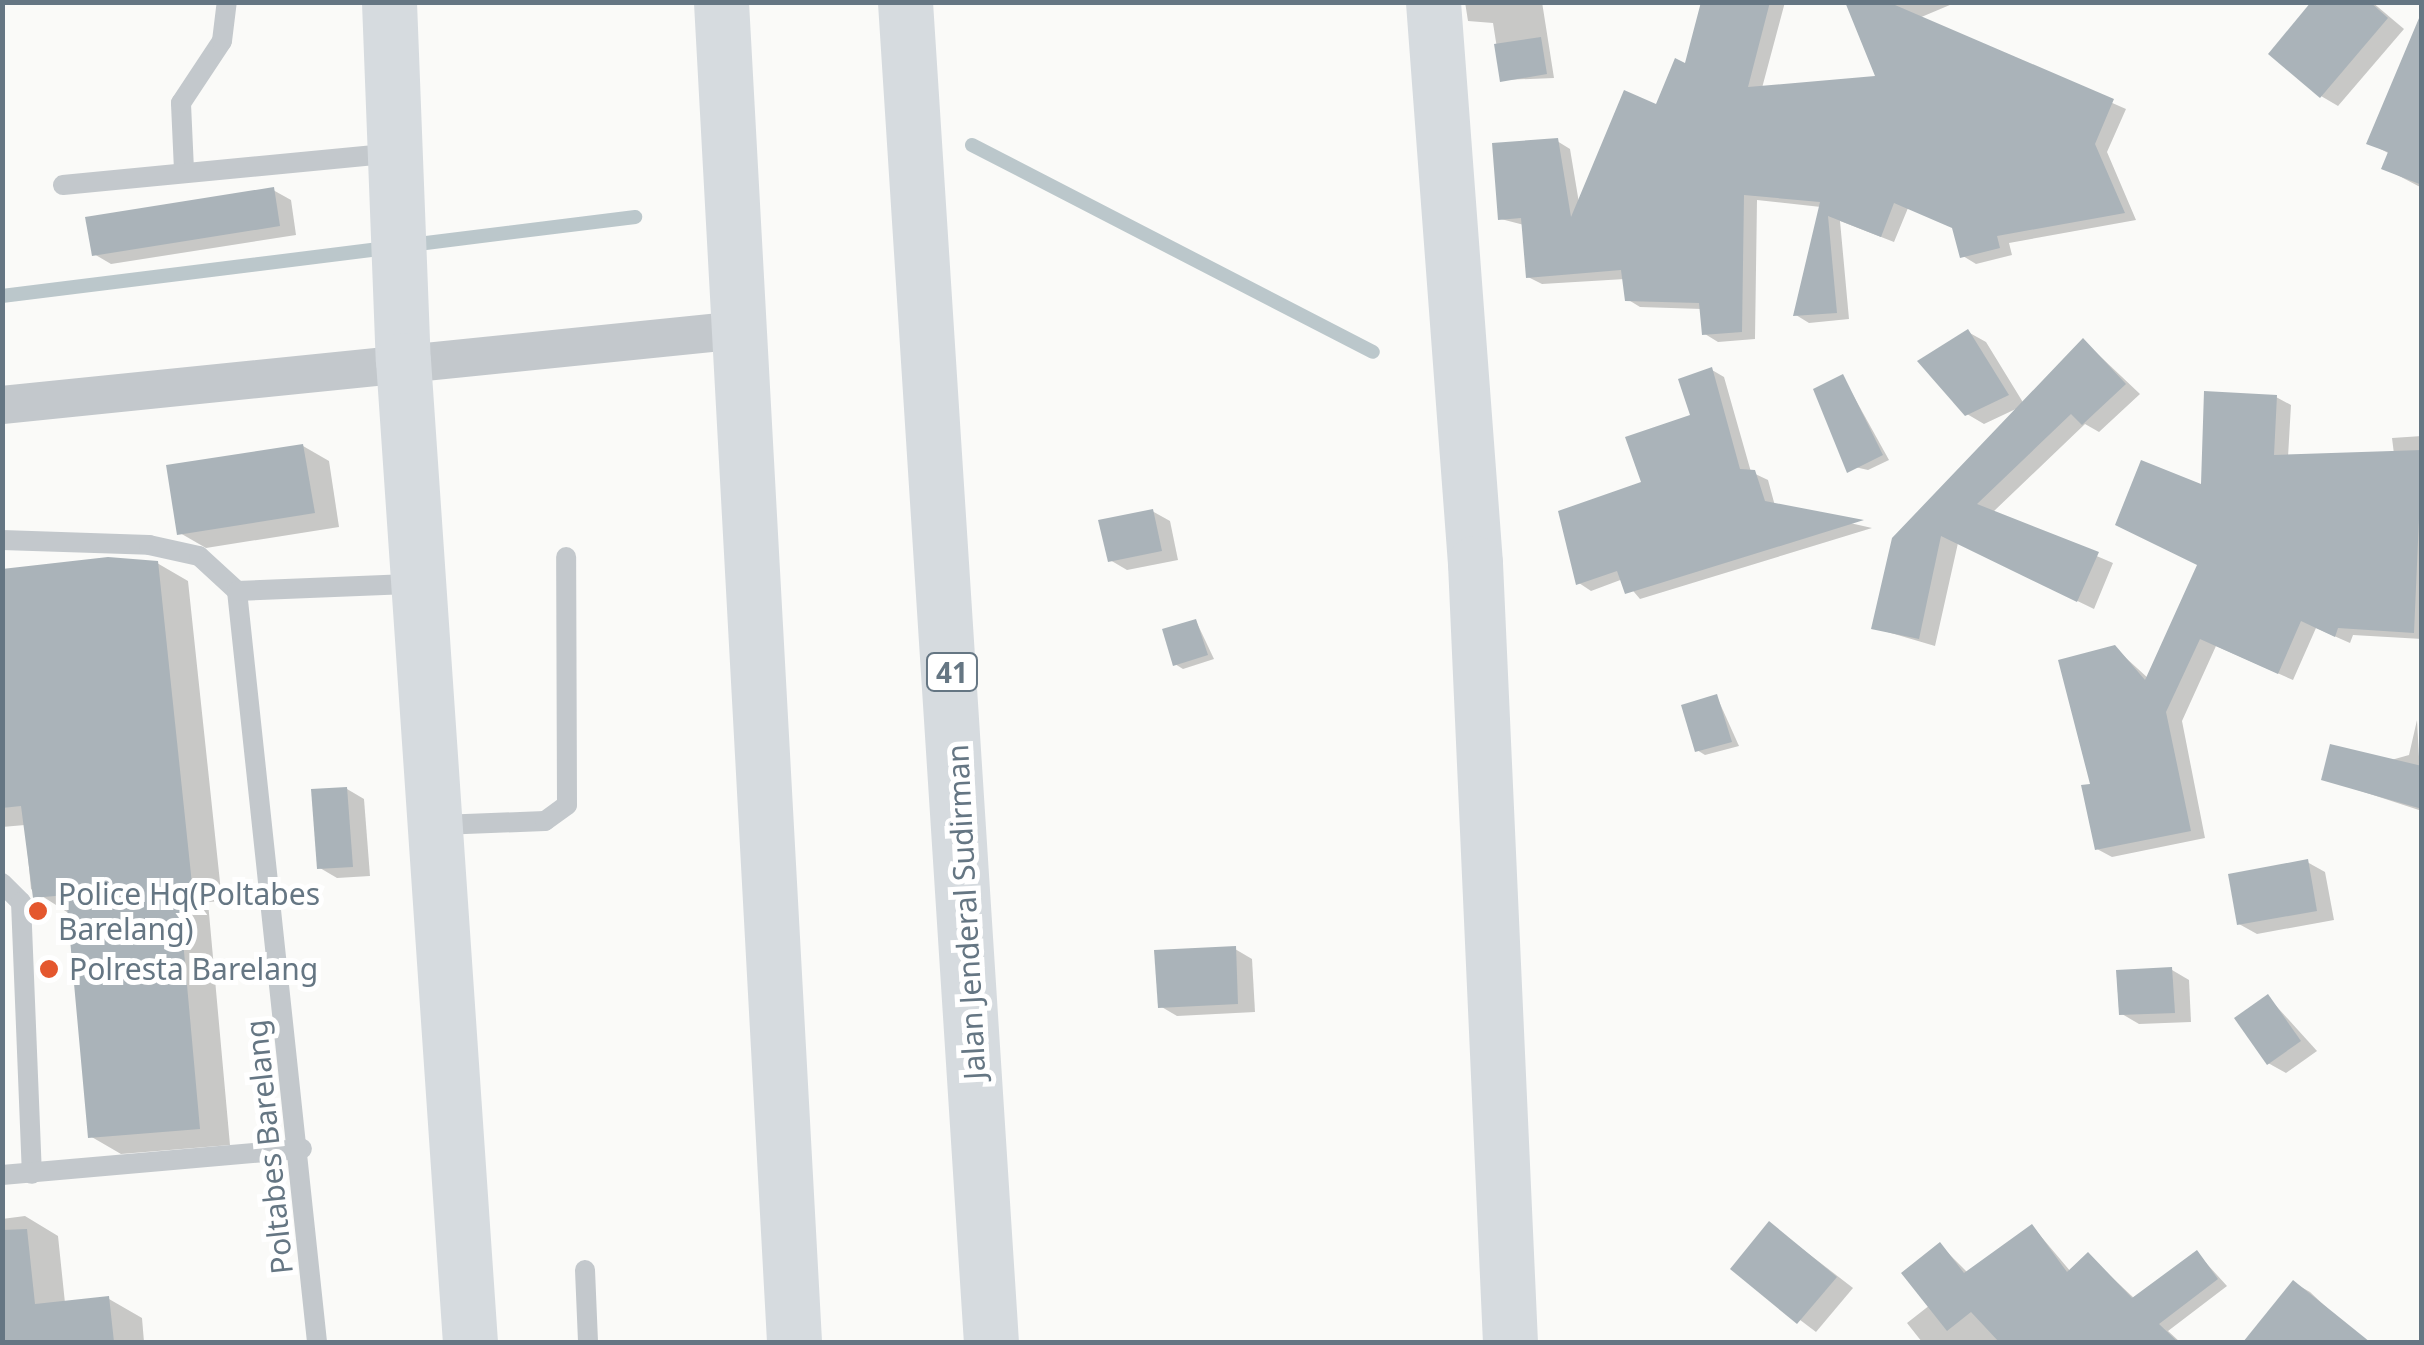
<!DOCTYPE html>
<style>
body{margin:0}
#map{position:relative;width:2424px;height:1345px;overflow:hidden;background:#fafaf8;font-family:"Noto Sans",sans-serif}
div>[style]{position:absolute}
.shadow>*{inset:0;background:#0003}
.stream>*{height:14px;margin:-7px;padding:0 7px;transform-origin:7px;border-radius:7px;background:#bbc7cb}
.building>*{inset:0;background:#aab3b9}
.lane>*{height:20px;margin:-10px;padding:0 10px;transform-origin:10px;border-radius:10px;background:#c3c8cc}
.street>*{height:38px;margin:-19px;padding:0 19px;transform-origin:19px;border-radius:19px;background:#c3c8cc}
.secondary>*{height:55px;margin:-27.5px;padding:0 27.5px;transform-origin:27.5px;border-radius:27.5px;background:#d6dbdf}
.highway>*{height:55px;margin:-27.5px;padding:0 27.5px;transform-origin:27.5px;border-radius:27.5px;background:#d6dbdf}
.dots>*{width:28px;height:28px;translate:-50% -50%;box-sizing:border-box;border:5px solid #fff;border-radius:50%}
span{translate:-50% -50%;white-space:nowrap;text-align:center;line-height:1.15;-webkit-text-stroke:10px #fff;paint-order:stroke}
.shield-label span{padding:2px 8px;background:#fff;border:2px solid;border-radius:8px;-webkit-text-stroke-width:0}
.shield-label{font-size:28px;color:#657683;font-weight:700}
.poi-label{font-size:30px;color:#657683}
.left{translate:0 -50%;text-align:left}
.street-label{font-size:30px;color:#657683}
.frame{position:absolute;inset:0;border:5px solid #657683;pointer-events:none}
</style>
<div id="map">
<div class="shadow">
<i style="clip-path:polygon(1465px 2px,1542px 2px,1554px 78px,1502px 80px,1493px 23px,1468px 21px)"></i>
<i style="clip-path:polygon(1704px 2px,1785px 2px,1762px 88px,1878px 78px,1848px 2px,1957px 2px,1919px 18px,2126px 109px,2107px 152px,2136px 220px,2009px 243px,2012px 255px,1976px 264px,1963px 256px,1955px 228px,1908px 208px,1894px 242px,1840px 221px,1849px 319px,1809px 323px,1796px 315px,1821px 207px,1757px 200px,1755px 339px,1718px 342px,1705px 334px,1702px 309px,1640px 307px,1627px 299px,1625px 279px,1542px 284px,1528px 277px,1524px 225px,1501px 219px,1557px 141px,1570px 149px,1579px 203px,1687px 66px)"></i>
<i style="clip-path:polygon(2314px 2px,2372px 2px,2404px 29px,2338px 106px,2321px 96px)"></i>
<i style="clip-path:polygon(2422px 46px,2422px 188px,2384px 168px,2390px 154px,2369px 143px)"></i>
<i style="clip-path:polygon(273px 190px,291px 200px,296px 235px,111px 264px,94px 254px)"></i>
<i style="clip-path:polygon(1968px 332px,1986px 342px,2024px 404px,2084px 341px,2140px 394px,2099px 432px,2085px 424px,1993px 512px,2113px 563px,2094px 609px,1958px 543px,1935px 646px,1874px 628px,2020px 407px,1984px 424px,1967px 414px)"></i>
<i style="clip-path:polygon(1712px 370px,1724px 377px,1751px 472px,1768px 480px,1775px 506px,1872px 528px,1640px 599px,1623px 579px,1591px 591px,1579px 583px,1694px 417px)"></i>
<i style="clip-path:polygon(1843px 377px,1889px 460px,1868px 470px,1846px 465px)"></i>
<i style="clip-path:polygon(2276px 397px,2291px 405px,2288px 457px,2394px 454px,2392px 438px,2422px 436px,2422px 639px,2353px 635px,2350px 643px,2316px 628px,2293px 680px,2216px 646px,2182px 721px,2205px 838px,2112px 857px,2097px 849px,2093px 786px,2115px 648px,2149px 679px,2199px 565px,2203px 487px)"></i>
<i style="clip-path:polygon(303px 446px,329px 461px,339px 527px,206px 548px,180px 533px)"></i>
<i style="clip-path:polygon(1152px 511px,1170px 521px,1178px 560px,1127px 570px,1110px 560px)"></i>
<i style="clip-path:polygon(157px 563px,188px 581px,222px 901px,208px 902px,230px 1145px,121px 1154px,90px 1136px,70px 914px,31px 889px,25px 825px,2px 827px,2px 571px)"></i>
<i style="clip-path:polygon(1196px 621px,1214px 659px,1183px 669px,1175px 664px)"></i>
<i style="clip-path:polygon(1717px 697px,1739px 746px,1705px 755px,1697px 750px)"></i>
<i style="clip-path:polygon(2417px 720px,2422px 811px,2324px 779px,2409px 755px)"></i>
<i style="clip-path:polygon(347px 789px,364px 799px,370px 876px,337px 878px,320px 868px)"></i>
<i style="clip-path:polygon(2307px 862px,2325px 872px,2334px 920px,2257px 934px,2239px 924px)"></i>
<i style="clip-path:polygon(1235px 949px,1252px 959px,1255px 1012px,1177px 1016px,1160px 1006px)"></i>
<i style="clip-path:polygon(2172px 970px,2189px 980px,2191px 1022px,2139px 1024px,2122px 1014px)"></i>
<i style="clip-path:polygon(2268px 997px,2317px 1051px,2286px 1073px,2268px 1063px)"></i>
<i style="clip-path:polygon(25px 1216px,58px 1236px,65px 1303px,109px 1299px,142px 1318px,144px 1342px,2px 1342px,2px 1219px)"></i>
<i style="clip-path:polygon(1770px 1224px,1853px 1288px,1816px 1332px,1733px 1269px)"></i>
<i style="clip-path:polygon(2033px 1227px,2071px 1272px,2088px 1255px,2135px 1299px,2197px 1253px,2227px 1286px,2168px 1331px,2180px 1342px,1922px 1342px,1907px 1323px,1930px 1305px,1940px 1245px,1968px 1273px)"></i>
<i style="clip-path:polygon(2294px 1283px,2310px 1292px,2363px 1342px,2246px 1342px)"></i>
</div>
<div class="stream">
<i style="left:972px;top:145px;width:451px;rotate:27.3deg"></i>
<i style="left:410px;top:245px;width:227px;rotate:-7.1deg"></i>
<i style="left:2px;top:296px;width:390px;rotate:-7.1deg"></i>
</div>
<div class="building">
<i style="clip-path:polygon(1701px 2px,1770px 2px,1748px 87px,1875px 76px,1845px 2px,1888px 2px,2114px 99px,2095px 144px,2125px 213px,1997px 236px,2000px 248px,1960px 258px,1952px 228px,1894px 203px,1881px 237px,1828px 216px,1837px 313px,1793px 316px,1820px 202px,1744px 195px,1742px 332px,1702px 335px,1699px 303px,1625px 301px,1621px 270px,1526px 278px,1521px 218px,1498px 220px,1492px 143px,1558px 138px,1571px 217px,1624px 90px,1656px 104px,1675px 58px,1685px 63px)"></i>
<i style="clip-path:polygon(2311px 2px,2370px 2px,2388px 18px,2320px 98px,2268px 54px)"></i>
<i style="clip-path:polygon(2422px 11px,2422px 185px,2381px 169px,2388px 152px,2366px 144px)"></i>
<i style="clip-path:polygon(1541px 37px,1547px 74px,1500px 82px,1494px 44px)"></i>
<i style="clip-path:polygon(274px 187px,280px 226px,92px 256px,85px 217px)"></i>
<i style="clip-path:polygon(1968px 329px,2009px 395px,1965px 416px,1917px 361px)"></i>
<i style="clip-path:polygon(2083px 338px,2126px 384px,2082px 425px,2071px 414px,1977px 504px,2099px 552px,2077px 602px,1941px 536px,1919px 639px,1871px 629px,1892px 538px)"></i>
<i style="clip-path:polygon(1712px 367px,1740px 469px,1755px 470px,1765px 501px,1864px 520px,1625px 594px,1617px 571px,1576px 585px,1558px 511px,1641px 482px,1625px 437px,1690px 415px,1678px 379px)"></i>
<i style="clip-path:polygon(1843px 374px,1883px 455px,1847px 473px,1813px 389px)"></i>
<i style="clip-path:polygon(2204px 391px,2277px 395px,2274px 455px,2422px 450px,2414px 633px,2338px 628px,2335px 637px,2301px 621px,2278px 674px,2200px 639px,2166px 712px,2191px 831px,2095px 850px,2081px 785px,2090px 784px,2058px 660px,2115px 645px,2145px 680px,2197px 565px,2115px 525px,2141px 460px,2201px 484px)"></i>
<i style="clip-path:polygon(303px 444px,315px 513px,177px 535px,166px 465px)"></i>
<i style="clip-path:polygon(1153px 509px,1162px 551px,1108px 562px,1098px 520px)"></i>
<i style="clip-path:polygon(108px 557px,158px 561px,192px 884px,178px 885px,200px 1129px,88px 1138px,66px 895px,33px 898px,21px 806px,2px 808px,2px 569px)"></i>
<i style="clip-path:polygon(1196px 619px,1208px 655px,1173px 666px,1162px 629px)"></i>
<i style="clip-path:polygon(1717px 694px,1732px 742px,1695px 752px,1681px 705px)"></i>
<i style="clip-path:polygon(2330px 744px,2422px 766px,2422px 809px,2321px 780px)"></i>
<i style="clip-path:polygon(347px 787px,353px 867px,317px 869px,311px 789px)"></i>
<i style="clip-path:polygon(2308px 859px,2317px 911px,2237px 925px,2228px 874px)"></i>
<i style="clip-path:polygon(1236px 946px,1238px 1004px,1158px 1008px,1154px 950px)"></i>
<i style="clip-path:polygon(2172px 967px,2175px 1013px,2119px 1015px,2116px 970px)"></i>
<i style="clip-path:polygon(2268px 994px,2301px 1041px,2267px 1065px,2234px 1018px)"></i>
<i style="clip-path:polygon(1769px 1221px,1837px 1277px,1797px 1324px,1730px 1269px)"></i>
<i style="clip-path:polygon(2032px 1224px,2067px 1272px,2088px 1252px,2132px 1298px,2197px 1250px,2218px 1279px,2159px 1324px,2178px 1342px,1999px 1342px,1971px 1312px,1947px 1331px,1901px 1273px,1940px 1242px,1964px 1273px)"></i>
<i style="clip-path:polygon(27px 1229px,35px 1304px,109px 1296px,114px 1342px,2px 1342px,2px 1230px)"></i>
<i style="clip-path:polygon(2293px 1280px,2370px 1342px,2243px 1342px)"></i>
</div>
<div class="lane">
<i style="left:184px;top:170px;width:67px;rotate:-92.6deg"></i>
<i style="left:181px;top:103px;width:74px;rotate:-56.5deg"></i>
<i style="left:222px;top:41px;width:39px;rotate:-83deg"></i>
<i style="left:63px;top:185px;width:334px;rotate:-5.5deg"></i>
<i style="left:2px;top:540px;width:147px;rotate:1.9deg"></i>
<i style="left:149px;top:545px;width:51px;rotate:12.4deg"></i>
<i style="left:199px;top:556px;width:52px;rotate:42.6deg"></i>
<i style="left:440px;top:825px;width:105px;rotate:-2.2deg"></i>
<i style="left:545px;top:821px;width:27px;rotate:-36deg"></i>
<i style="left:567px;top:805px;width:248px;rotate:-90.2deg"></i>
<i style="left:2px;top:883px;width:27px;rotate:45deg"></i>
<i style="left:21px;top:902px;width:272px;rotate:87.7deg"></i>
<i style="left:2px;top:1175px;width:301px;rotate:-5deg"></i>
<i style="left:585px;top:1270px;width:72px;rotate:87.6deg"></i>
<i style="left:317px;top:1342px;width:755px;rotate:-96.08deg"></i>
<i style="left:237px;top:591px;width:178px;rotate:-2.3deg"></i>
</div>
<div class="street">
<i style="left:2px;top:405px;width:742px;rotate:-5.8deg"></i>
</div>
<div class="secondary">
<i style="left:389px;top:2px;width:358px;rotate:87.8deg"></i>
<i style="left:403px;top:360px;width:984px;rotate:86.1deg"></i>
<i style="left:1433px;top:2px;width:563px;rotate:85.72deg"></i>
<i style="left:1475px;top:563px;width:780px;rotate:87.43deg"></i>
</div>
<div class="highway">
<i style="left:721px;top:2px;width:1342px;rotate:86.88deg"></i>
<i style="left:905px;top:2px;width:1343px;rotate:86.33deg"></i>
</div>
<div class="dots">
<i style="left:38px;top:911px;background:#e4572e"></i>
<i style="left:49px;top:969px;background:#e4572e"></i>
</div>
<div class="shield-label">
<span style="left:952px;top:672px">41</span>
</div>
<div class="poi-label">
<span class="left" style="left:58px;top:911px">Police Hq(Poltabes<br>Barelang)</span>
<span class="left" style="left:69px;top:969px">Polresta Barelang</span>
</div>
<div class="street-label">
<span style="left:966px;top:912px;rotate:-93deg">Jalan Jenderal Sudirman</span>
<span style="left:269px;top:1147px;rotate:-96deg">Poltabes Barelang</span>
</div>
<div class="frame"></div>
</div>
